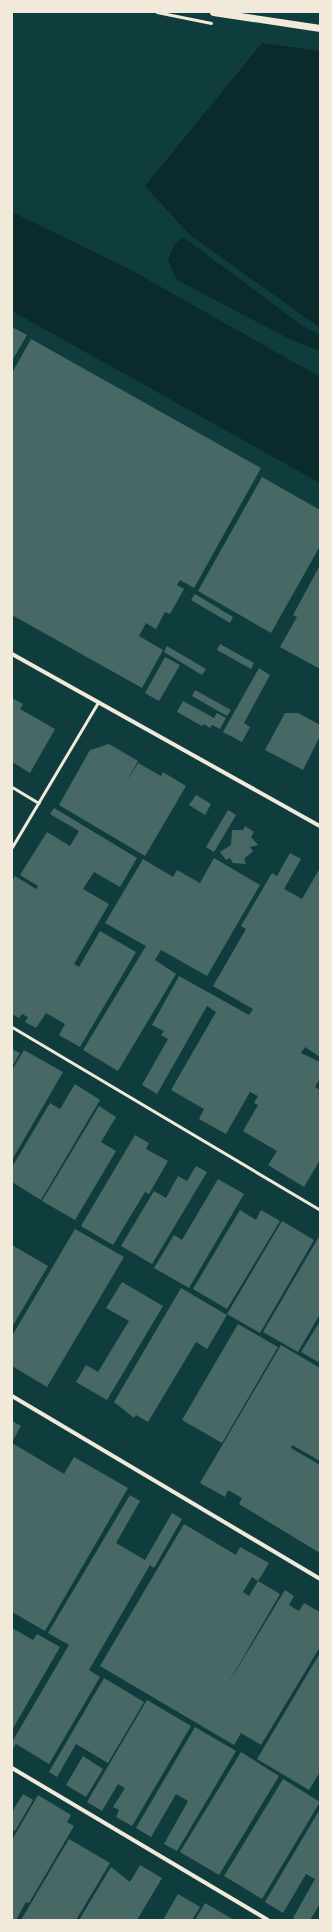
<!DOCTYPE html>
<style>
body{margin:0}
#map{position:relative;width:332px;height:1932px;overflow:hidden;background:#0f3d3e;font-family:"Sofia Sans Condensed",sans-serif}
div>[style]{position:absolute}
.water>*{inset:0;background:#0a2a2b}
.building>*{inset:0;background:#486865}
.path>*{height:2.5px;margin:-1.25px;padding:0 1.25px;transform-origin:1.25px;border-radius:1.25px;background:#f1e9da}
.service>*{height:3px;margin:-1.5px;padding:0 1.5px;transform-origin:1.5px;border-radius:1.5px;background:#f1e9da}
.minor>*{height:4px;margin:-2px;padding:0 2px;transform-origin:2px;border-radius:2px;background:#f1e9da}
.tertiary>*{height:7px;margin:-3.5px;padding:0 3.5px;transform-origin:3.5px;border-radius:3.5px;background:#f1e9da}
span{translate:-50% -50%;white-space:nowrap;text-align:center;line-height:1.15;-webkit-text-stroke:4px #f1e9da;paint-order:stroke}
.frame{position:absolute;inset:0;border:13px solid #f1e9da;pointer-events:none}
</style>
<div id="map">
<div class="water">
<i style="clip-path:polygon(262px 43px,320px 51px,320px 328px,190px 235px,145px 186px)"></i>
<i style="clip-path:polygon(12px 212px,131px 270px,320px 377px,320px 483px,12px 311px)"></i>
<i style="clip-path:polygon(183px 237px,304px 327px,320px 335px,320px 351px,291px 340px,177px 280px,168px 260px,174px 245px)"></i>
</div>
<div class="building">
<i style="clip-path:polygon(12px 327px,27px 335px,12px 361px)"></i>
<i style="clip-path:polygon(31px 339px,261px 468px,194px 588px,180px 580px,177px 585px,184px 589px,170px 614px,165px 612px,156px 629px,146px 623px,139px 636px,163px 650px,142px 688px,12px 615px,12px 373px)"></i>
<i style="clip-path:polygon(262px 477px,320px 510px,320px 546px,271px 633px,198px 591px)"></i>
<i style="clip-path:polygon(320px 565px,320px 669px,280px 647px,297px 617px,293px 615px)"></i>
<i style="clip-path:polygon(195px 594px,233px 617px,230px 623px,191px 600px)"></i>
<i style="clip-path:polygon(220px 644px,254px 663px,251px 669px,217px 650px)"></i>
<i style="clip-path:polygon(167px 646px,206px 669px,202px 675px,164px 652px)"></i>
<i style="clip-path:polygon(165px 657px,180px 665px,159px 701px,145px 693px)"></i>
<i style="clip-path:polygon(259px 668px,270px 675px,244px 723px,250px 727px,242px 742px,223px 732px)"></i>
<i style="clip-path:polygon(195px 690px,231px 710px,227px 716px,192px 696px)"></i>
<i style="clip-path:polygon(12px 698px,23px 704px,20px 709px,55px 729px,30px 773px,12px 762px)"></i>
<i style="clip-path:polygon(183px 701px,214px 718px,217px 713px,226px 718px,220px 729px,212px 725px,210px 728px,204px 724px,202px 726px,177px 712px)"></i>
<i style="clip-path:polygon(285px 713px,298px 713px,320px 725px,320px 736px,303px 770px,265px 750px)"></i>
<i style="clip-path:polygon(109px 744px,138px 761px,126px 783px,138px 763px,161px 776px,163px 772px,186px 786px,145px 856px,59px 805px,90px 750px)"></i>
<i style="clip-path:polygon(196px 795px,211px 804px,205px 815px,189px 805px)"></i>
<i style="clip-path:polygon(54px 808px,137px 858px,120px 887px,94px 872px,83px 889px,109px 904px,74px 964px,79px 967px,100px 931px,136px 952px,80px 1047px,59px 1035px,65px 1024px,46px 1013px,36px 1028px,25px 1022px,28px 1017px,22px 1014px,19px 1018px,12px 1014px,12px 881px,15px 876px,36px 889px,38px 886px,20px 875px,47px 832px,70px 846px,79px 831px,50px 814px)"></i>
<i style="clip-path:polygon(228px 810px,236px 815px,214px 852px,206px 847px)"></i>
<i style="clip-path:polygon(245px 826px,254px 832px,251px 837px,258px 845px,250px 847px,253px 851px,244px 859px,246px 864px,233px 863px,230px 858px,226px 860px,220px 852px,231px 845px,232px 830px,243px 830px)"></i>
<i style="clip-path:polygon(290px 853px,301px 859px,284px 889px,302px 899px,320px 868px,320px 1057px,305px 1047px,301px 1053px,320px 1062px,320px 1078px,315px 1087px,320px 1090px,320px 1160px,304px 1187px,268px 1165px,277px 1151px,243px 1131px,258px 1105px,254px 1103px,258px 1096px,250px 1092px,226px 1134px,199px 1119px,204px 1109px,171px 1090px,216px 1012px,207px 1006px,157px 1094px,142px 1085px,168px 1039px,161px 1035px,164px 1031px,152px 1025px,179px 976px,249px 1015px,253px 1009px,213px 986px,246px 929px,241px 926px,272px 873px,277px 876px)"></i>
<i style="clip-path:polygon(214px 858px,260px 885px,207px 976px,161px 950px,155px 960px,176px 974px,118px 1071px,83px 1050px,146px 946px,105px 923px,143px 859px,173px 877px,177px 870px,200px 883px)"></i>
<i style="clip-path:polygon(12px 1049px,20px 1053px,12px 1067px)"></i>
<i style="clip-path:polygon(24px 1050px,63px 1072px,12px 1160px,12px 1070px)"></i>
<i style="clip-path:polygon(75px 1084px,100px 1100px,41px 1200px,12px 1182px,12px 1167px,50px 1103px,60px 1109px)"></i>
<i style="clip-path:polygon(99px 1106px,116px 1117px,101px 1142px,116px 1151px,75px 1220px,42px 1201px)"></i>
<i style="clip-path:polygon(135px 1135px,149px 1143px,146px 1149px,168px 1161px,149px 1194px,145px 1192px,113px 1245px,81px 1226px)"></i>
<i style="clip-path:polygon(196px 1166px,207px 1172px,152px 1264px,121px 1246px,154px 1191px,166px 1198px,178px 1176px,187px 1181px)"></i>
<i style="clip-path:polygon(218px 1179px,244px 1194px,189px 1288px,154px 1268px,174px 1235px,182px 1240px)"></i>
<i style="clip-path:polygon(240px 1210px,256px 1220px,261px 1210px,280px 1221px,227px 1309px,193px 1289px)"></i>
<i style="clip-path:polygon(282px 1221px,314px 1240px,260px 1333px,227px 1314px)"></i>
<i style="clip-path:polygon(75px 1229px,124px 1257px,47px 1387px,12px 1366px,12px 1336px)"></i>
<i style="clip-path:polygon(320px 1235px,320px 1314px,298px 1352px,263px 1332px)"></i>
<i style="clip-path:polygon(12px 1245px,48px 1266px,12px 1327px)"></i>
<i style="clip-path:polygon(122px 1282px,163px 1306px,107px 1400px,76px 1382px,86px 1365px,98px 1372px,129px 1321px,106px 1308px)"></i>
<i style="clip-path:polygon(181px 1288px,227px 1315px,207px 1349px,196px 1342px,148px 1422px,136px 1415px,134px 1418px,114px 1402px)"></i>
<i style="clip-path:polygon(320px 1321px,320px 1363px,301px 1352px)"></i>
<i style="clip-path:polygon(238px 1324px,278px 1347px,222px 1443px,182px 1420px)"></i>
<i style="clip-path:polygon(281px 1345px,320px 1368px,320px 1461px,292px 1445px,291px 1448px,320px 1465px,320px 1553px,239px 1504px,242px 1498px,228px 1490px,225px 1497px,200px 1483px)"></i>
<i style="clip-path:polygon(12px 1421px,21px 1426px,12px 1442px)"></i>
<i style="clip-path:polygon(12px 1443px,64px 1474px,74px 1457px,128px 1488px,45px 1631px,12px 1612px)"></i>
<i style="clip-path:polygon(130px 1495px,140px 1501px,116px 1543px,145px 1560px,172px 1513px,182px 1519px,154px 1568px,150px 1565px,89px 1670px,100px 1677px,49px 1764px,16px 1744px,12px 1750px,12px 1742px,69px 1645px,48px 1633px)"></i>
<i style="clip-path:polygon(184px 1524px,236px 1555px,240px 1547px,269px 1563px,258px 1581px,252px 1577px,243px 1592px,249px 1596px,258px 1581px,280px 1594px,226px 1687px,285px 1590px,294px 1596px,289px 1605px,299px 1611px,304px 1603px,320px 1612px,320px 1647px,261px 1745px,241px 1733px,234px 1745px,100px 1666px)"></i>
<i style="clip-path:polygon(12px 1628px,33px 1640px,37px 1634px,60px 1647px,12px 1730px)"></i>
<i style="clip-path:polygon(320px 1653px,320px 1772px,309px 1790px,257px 1759px)"></i>
<i style="clip-path:polygon(104px 1678px,144px 1702px,108px 1763px,76px 1744px,57px 1777px,49px 1772px)"></i>
<i style="clip-path:polygon(147px 1700px,191px 1726px,132px 1826px,116px 1817px,119px 1810px,113px 1807px,125px 1788px,118px 1784px,102px 1811px,87px 1802px)"></i>
<i style="clip-path:polygon(195px 1727px,236px 1751px,177px 1851px,164px 1844px,188px 1801px,176px 1794px,151px 1837px,136px 1828px)"></i>
<i style="clip-path:polygon(241px 1752px,279px 1776px,219px 1875px,180px 1852px)"></i>
<i style="clip-path:polygon(83px 1756px,103px 1769px,86px 1797px,66px 1785px)"></i>
<i style="clip-path:polygon(283px 1779px,320px 1802px,262px 1899px,224px 1876px)"></i>
<i style="clip-path:polygon(23px 1794px,33px 1800px,15px 1831px,12px 1829px,12px 1812px)"></i>
<i style="clip-path:polygon(38px 1795px,71px 1815px,67px 1822px,74px 1826px,29px 1903px,26px 1902px,16px 1920px,12px 1920px,12px 1840px)"></i>
<i style="clip-path:polygon(320px 1809px,320px 1904px,310px 1920px,297px 1920px,293px 1918px,315px 1879px,306px 1874px,283px 1913px,265px 1902px)"></i>
<i style="clip-path:polygon(69px 1839px,110px 1863px,76px 1920px,21px 1920px)"></i>
<i style="clip-path:polygon(140px 1865px,162px 1878px,137px 1920px,79px 1920px,111px 1867px,130px 1882px)"></i>
<i style="clip-path:polygon(178px 1894px,200px 1907px,192px 1920px,163px 1920px)"></i>
<i style="clip-path:polygon(205px 1903px,234px 1920px,195px 1920px)"></i>
</div>
<div class="path">
<i style="left:157px;top:12px;width:55px;rotate:11.5deg"></i>
</div>
<div class="service">
<i style="left:12px;top:787px;width:31px;rotate:31deg"></i>
<i style="left:12px;top:847px;width:169px;rotate:-59.3deg"></i>
<i style="left:12px;top:1027px;width:358px;rotate:30.7deg"></i>
</div>
<div class="minor">
<i style="left:12px;top:654px;width:353px;rotate:29.2deg"></i>
<i style="left:12px;top:1396px;width:358px;rotate:30.7deg"></i>
<i style="left:12px;top:1768px;width:298px;rotate:30.7deg"></i>
</div>
<div class="tertiary">
<i style="left:213px;top:12px;width:108px;rotate:8.5deg"></i>
</div>
<div class="frame"></div>
</div>
